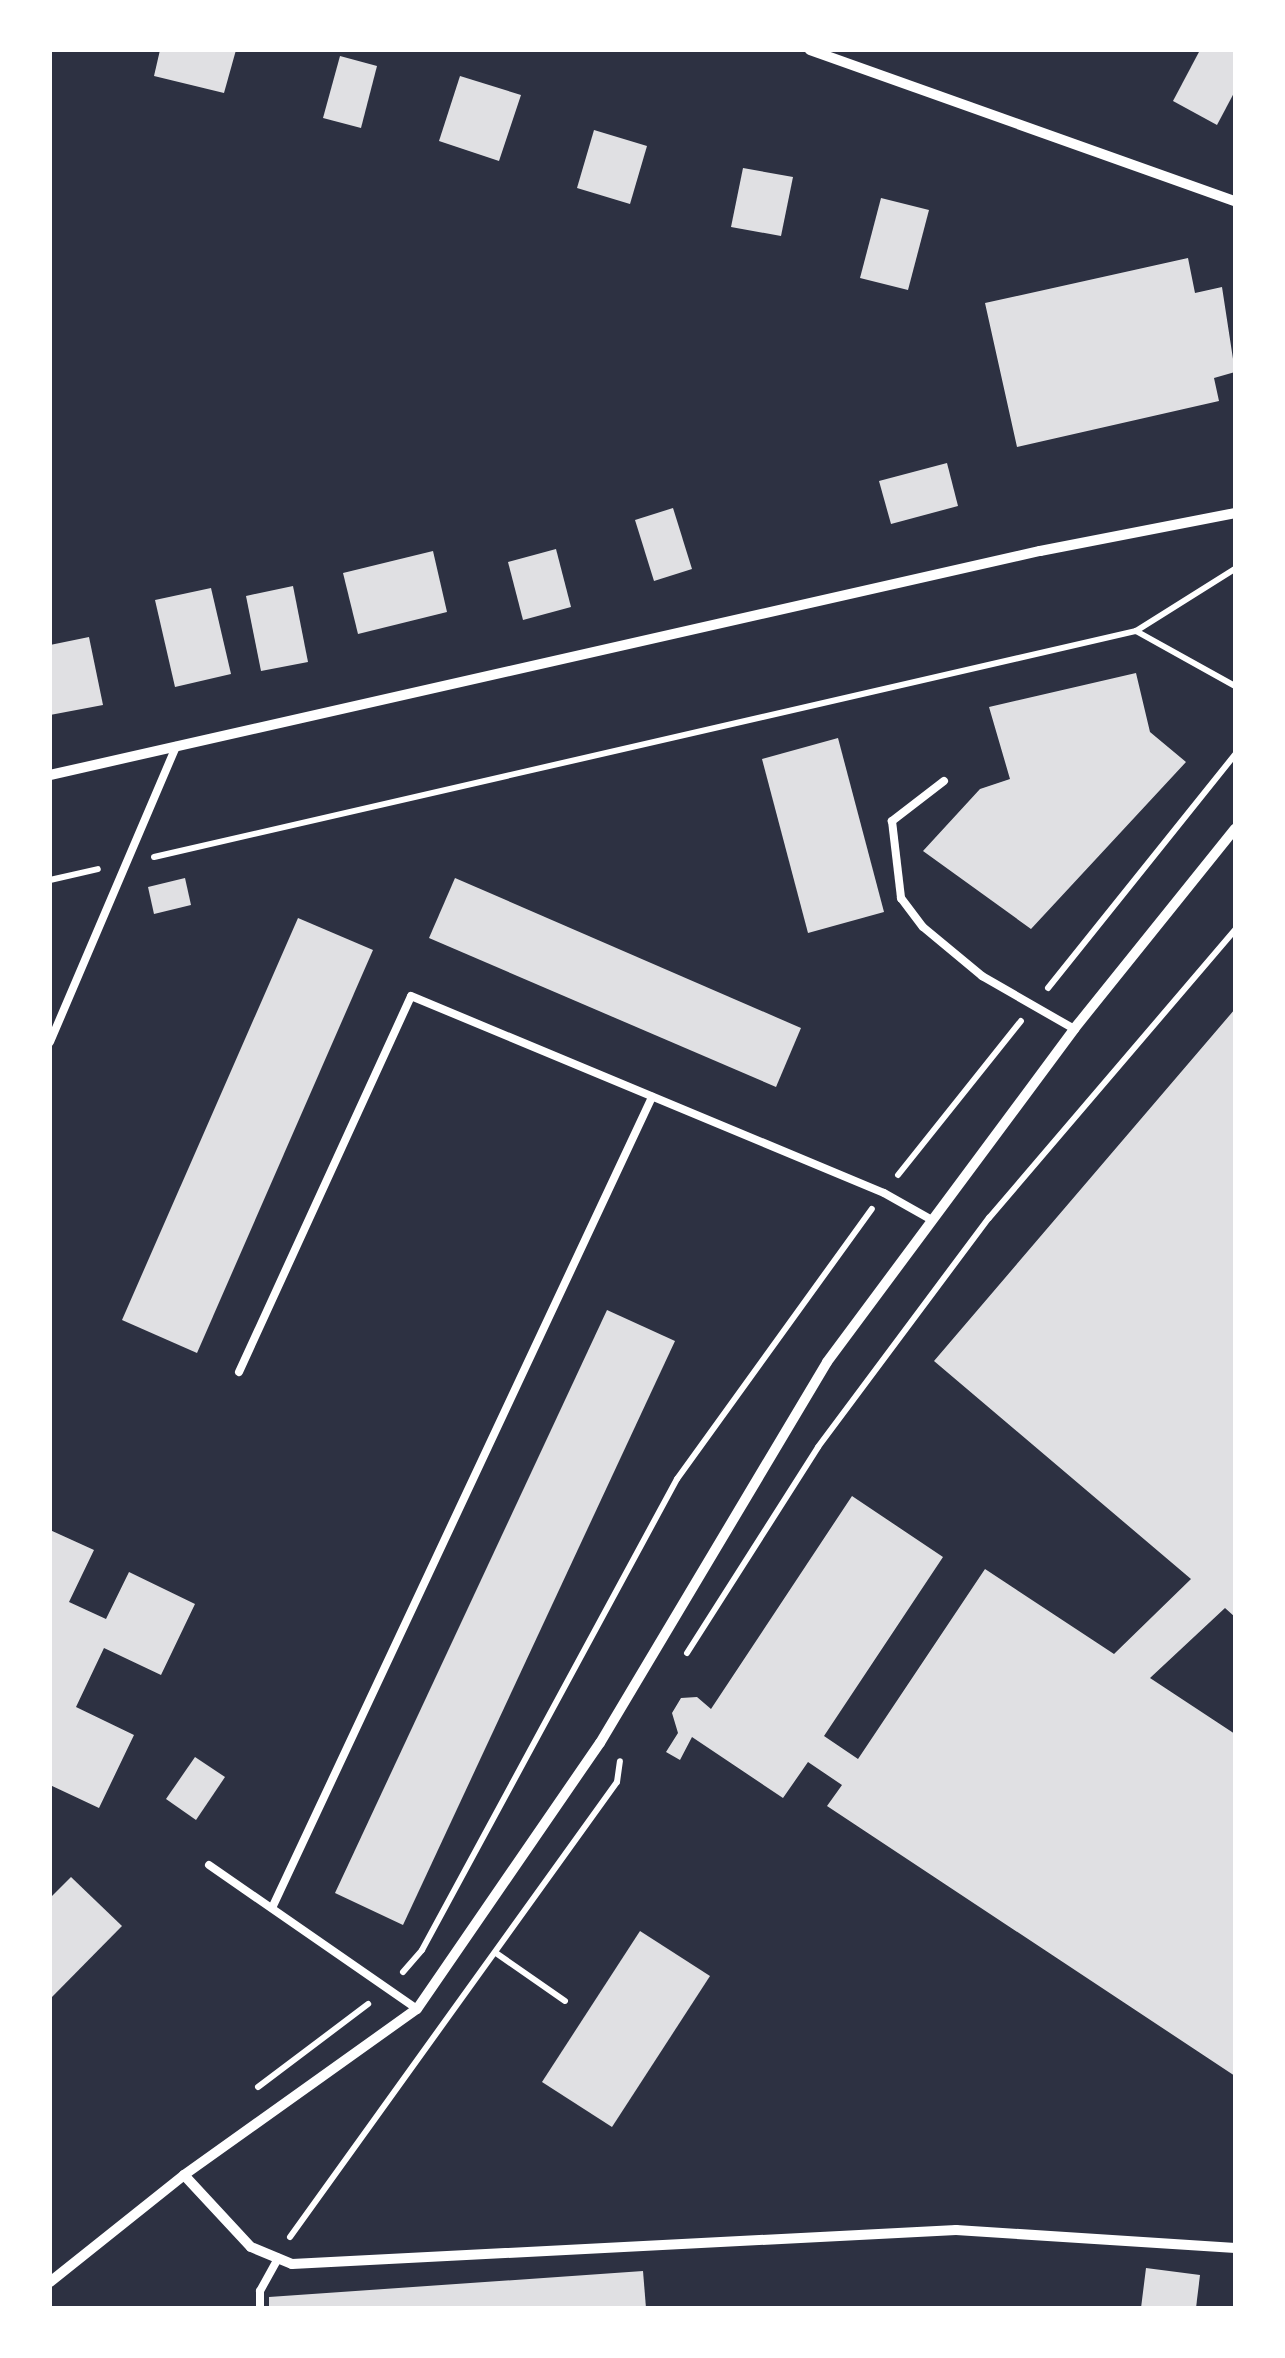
<!DOCTYPE html>
<style>
body{margin:0}
#map{position:relative;width:1285px;height:2358px;overflow:hidden;background:#2d3142;font-family:"IBM Plex Sans",sans-serif}
div>[style]{position:absolute}
.building>*{inset:0;background:#e0e0e3}
.path>*{height:6px;margin:-3px;padding:0 3px;transform-origin:3px;border-radius:3px;background:#fff}
.service>*{height:8px;margin:-4px;padding:0 4px;transform-origin:4px;border-radius:4px;background:#fff}
.minor>*{height:10px;margin:-5px;padding:0 5px;transform-origin:5px;border-radius:5px;background:#fff}
span{translate:-50% -50%;white-space:nowrap;text-align:center;line-height:1.15;-webkit-text-stroke:8px #fff;paint-order:stroke}
.frame{position:absolute;inset:0;border:52px solid #fff;pointer-events:none}
</style>
<div id="map">
<div class="building">
<i style="clip-path:polygon(160px 50px,236px 50px,224px 93px,154px 76px)"></i>
<i style="clip-path:polygon(1200px 50px,1235px 50px,1235px 91px,1217px 125px,1173px 101px)"></i>
<i style="clip-path:polygon(340px 56px,377px 66px,361px 128px,323px 118px)"></i>
<i style="clip-path:polygon(460px 76px,521px 95px,499px 161px,439px 141px)"></i>
<i style="clip-path:polygon(594px 130px,647px 146px,630px 204px,577px 188px)"></i>
<i style="clip-path:polygon(743px 168px,793px 177px,781px 236px,731px 227px)"></i>
<i style="clip-path:polygon(881px 198px,929px 210px,908px 290px,860px 278px)"></i>
<i style="clip-path:polygon(1188px 258px,1195px 293px,1222px 287px,1235px 372px,1214px 378px,1219px 401px,1017px 447px,985px 303px)"></i>
<i style="clip-path:polygon(947px 463px,958px 506px,891px 524px,879px 481px)"></i>
<i style="clip-path:polygon(673px 508px,692px 569px,654px 581px,635px 520px)"></i>
<i style="clip-path:polygon(556px 549px,571px 607px,523px 620px,508px 562px)"></i>
<i style="clip-path:polygon(433px 551px,447px 612px,358px 634px,343px 573px)"></i>
<i style="clip-path:polygon(293px 586px,308px 662px,261px 671px,246px 596px)"></i>
<i style="clip-path:polygon(211px 588px,231px 674px,175px 687px,155px 600px)"></i>
<i style="clip-path:polygon(89px 637px,103px 705px,50px 715px,50px 645px)"></i>
<i style="clip-path:polygon(1136px 673px,1150px 732px,1186px 762px,1031px 929px,923px 851px,980px 789px,1010px 779px,989px 707px)"></i>
<i style="clip-path:polygon(838px 738px,884px 912px,808px 933px,762px 759px)"></i>
<i style="clip-path:polygon(185px 878px,191px 905px,154px 914px,148px 887px)"></i>
<i style="clip-path:polygon(455px 878px,801px 1028px,776px 1087px,429px 938px)"></i>
<i style="clip-path:polygon(298px 918px,373px 950px,197px 1353px,122px 1320px)"></i>
<i style="clip-path:polygon(1235px 1009px,1235px 1617px,1225px 1608px,1150px 1678px,1235px 1734px,1235px 2076px,827px 1806px,842px 1785px,808px 1762px,783px 1798px,692px 1737px,680px 1760px,666px 1752px,678px 1733px,672px 1713px,681px 1698px,697px 1697px,711px 1709px,852px 1496px,943px 1557px,824px 1736px,858px 1759px,985px 1569px,1114px 1654px,1191px 1579px,934px 1361px)"></i>
<i style="clip-path:polygon(607px 1310px,675px 1341px,403px 1925px,335px 1893px)"></i>
<i style="clip-path:polygon(50px 1530px,94px 1550px,69px 1602px,106px 1619px,129px 1572px,195px 1604px,161px 1675px,104px 1648px,76px 1707px,134px 1735px,99px 1808px,50px 1785px)"></i>
<i style="clip-path:polygon(195px 1757px,225px 1777px,196px 1820px,166px 1799px)"></i>
<i style="clip-path:polygon(71px 1877px,122px 1926px,50px 1999px,50px 1898px)"></i>
<i style="clip-path:polygon(640px 1931px,710px 1976px,612px 2127px,542px 2082px)"></i>
<i style="clip-path:polygon(1146px 2268px,1200px 2275px,1196px 2308px,1141px 2308px)"></i>
<i style="clip-path:polygon(643px 2271px,646px 2308px,269px 2308px,269px 2297px)"></i>
</div>
<div class="path">
<i style="left:1136px;top:631px;width:117px;rotate:-32.1deg"></i>
<i style="left:154px;top:857px;width:1008px;rotate:-12.96deg"></i>
<i style="left:1136px;top:631px;width:113px;rotate:29.1deg"></i>
<i style="left:50px;top:880px;width:49px;rotate:-12.9deg"></i>
<i style="left:1048px;top:988px;width:299px;rotate:-51.3deg"></i>
<i style="left:898px;top:1175px;width:197px;rotate:-51.4deg"></i>
<i style="left:687px;top:1653px;width:244px;rotate:-57.5deg"></i>
<i style="left:818px;top:1447px;width:286px;rotate:-53.3deg"></i>
<i style="left:989px;top:1218px;width:379px;rotate:-49.5deg"></i>
<i style="left:496px;top:1953px;width:84px;rotate:34.8deg"></i>
<i style="left:403px;top:1972px;width:29px;rotate:-49deg"></i>
<i style="left:422px;top:1950px;width:536px;rotate:-61.57deg"></i>
<i style="left:677px;top:1479px;width:333px;rotate:-54.2deg"></i>
<i style="left:258px;top:2087px;width:138px;rotate:-37deg"></i>
<i style="left:290px;top:2237px;width:560px;rotate:-54.3deg"></i>
<i style="left:617px;top:1782px;width:21px;rotate:-82deg"></i>
</div>
<div class="service">
<i style="left:944px;top:781px;width:66px;rotate:142.4deg"></i>
<i style="left:892px;top:821px;width:78px;rotate:83.3deg"></i>
<i style="left:901px;top:898px;width:36px;rotate:53deg"></i>
<i style="left:923px;top:927px;width:77px;rotate:39.7deg"></i>
<i style="left:982px;top:976px;width:106px;rotate:29.9deg"></i>
<i style="left:50px;top:1042px;width:322px;rotate:-66.9deg"></i>
<i style="left:239px;top:1372px;width:413px;rotate:-65.4deg"></i>
<i style="left:411px;top:996px;width:512px;rotate:22.61deg"></i>
<i style="left:884px;top:1193px;width:53px;rotate:29.5deg"></i>
<i style="left:209px;top:1865px;width:253px;rotate:34.7deg"></i>
<i style="left:272px;top:1908px;width:896px;rotate:-64.89deg"></i>
<i style="left:260px;top:2308px;width:17px;rotate:-90deg"></i>
<i style="left:260px;top:2291px;width:38px;rotate:-61deg"></i>
</div>
<div class="minor">
<i style="left:810px;top:50px;width:451px;rotate:19.6deg"></i>
<i style="left:50px;top:775px;width:1015px;rotate:-12.75deg"></i>
<i style="left:1040px;top:551px;width:199px;rotate:-11deg"></i>
<i style="left:184px;top:2175px;width:98px;rotate:47.1deg"></i>
<i style="left:251px;top:2247px;width:44px;rotate:22.5deg"></i>
<i style="left:292px;top:2264px;width:665px;rotate:-2.93deg"></i>
<i style="left:956px;top:2230px;width:280px;rotate:3.7deg"></i>
<i style="left:50px;top:2282px;width:171px;rotate:-38.6deg"></i>
<i style="left:184px;top:2175px;width:286px;rotate:-35.5deg"></i>
<i style="left:417px;top:2009px;width:323px;rotate:-55.5deg"></i>
<i style="left:600px;top:1743px;width:443px;rotate:-59.2deg"></i>
<i style="left:827px;top:1362px;width:415px;rotate:-53.4deg"></i>
<i style="left:1074px;top:1029px;width:257px;rotate:-51.2deg"></i>
</div>
<div class="frame"></div>
</div>
